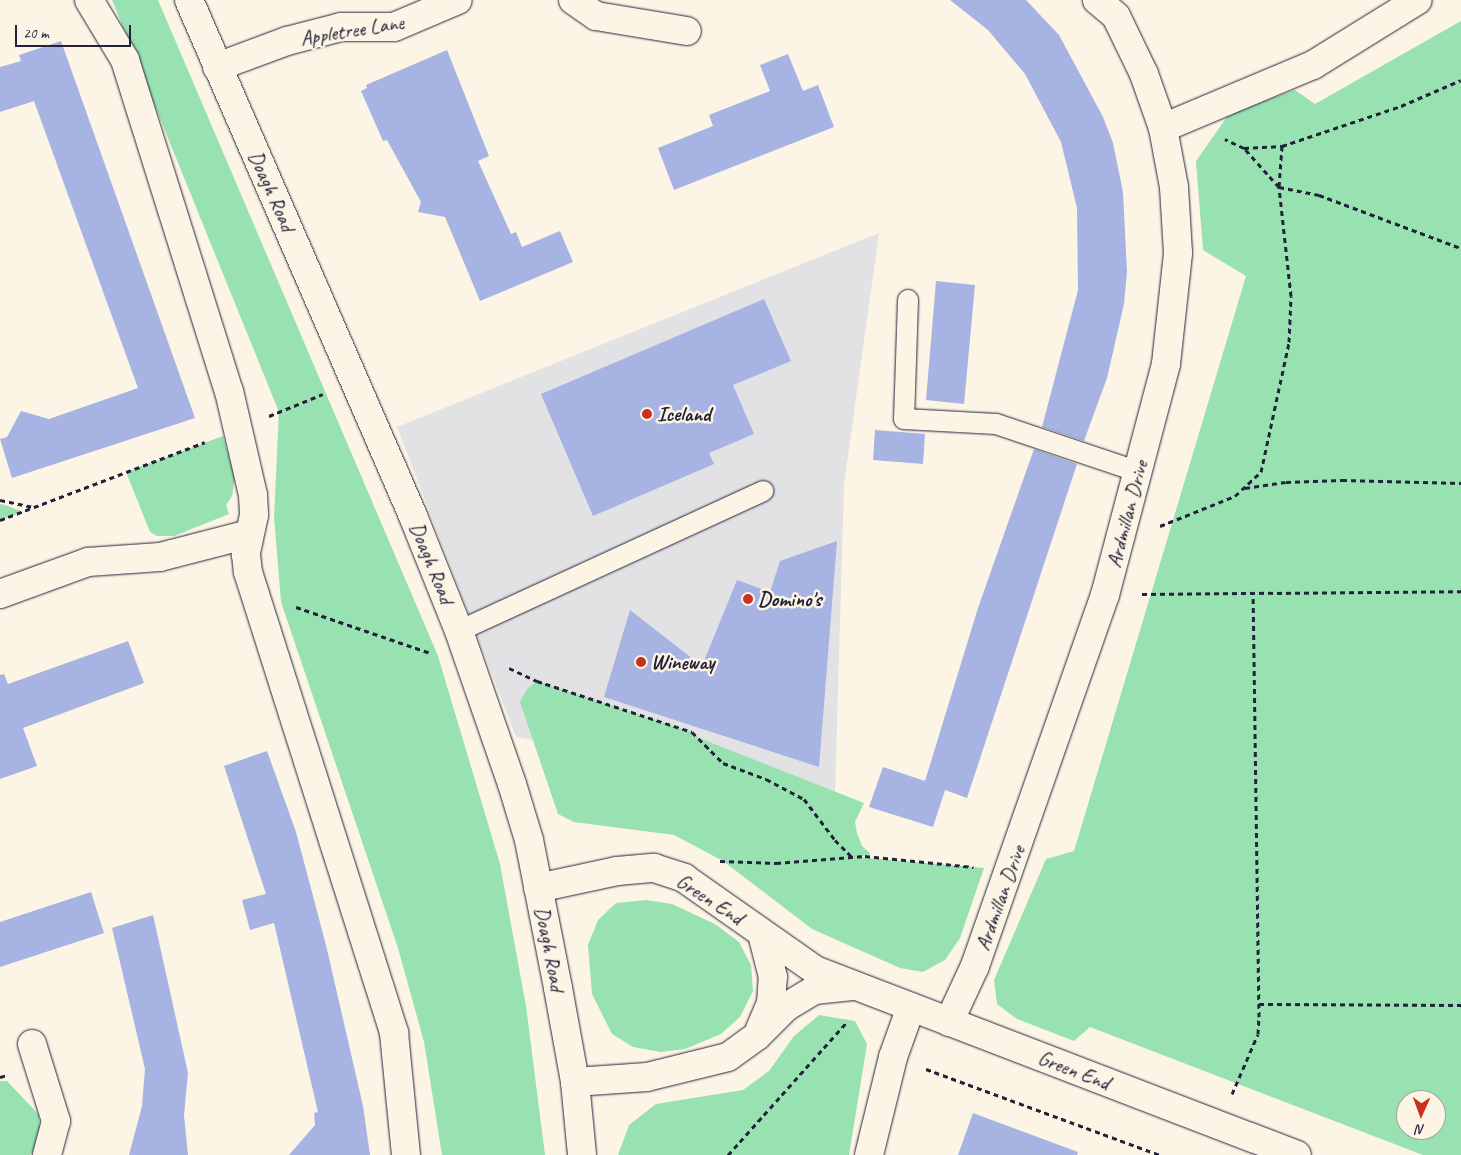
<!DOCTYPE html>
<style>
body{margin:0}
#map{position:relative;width:1461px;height:1155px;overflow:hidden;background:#fcf5e5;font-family:Caveat,sans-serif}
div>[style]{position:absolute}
.built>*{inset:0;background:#e2e1e4}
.green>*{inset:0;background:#98e1b1}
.building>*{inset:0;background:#a6b3e3}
.path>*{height:3px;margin-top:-1.5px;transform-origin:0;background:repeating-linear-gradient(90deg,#22223b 0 5px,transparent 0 9px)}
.roads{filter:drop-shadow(0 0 1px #22223b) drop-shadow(0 0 1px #22223b)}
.lane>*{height:20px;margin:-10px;padding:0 10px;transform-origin:10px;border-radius:10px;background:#fcf5e5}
.street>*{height:28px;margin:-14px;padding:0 14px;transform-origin:14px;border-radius:14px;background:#fcf5e5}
.secondary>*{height:28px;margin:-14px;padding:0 14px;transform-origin:14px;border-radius:14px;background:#fcf5e5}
.dots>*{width:14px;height:14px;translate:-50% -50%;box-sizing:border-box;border:2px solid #fcf5e5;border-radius:50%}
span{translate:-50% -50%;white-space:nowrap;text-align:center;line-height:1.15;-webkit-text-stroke:5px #fcf5e5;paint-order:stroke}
.street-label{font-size:21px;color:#22223b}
.poi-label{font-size:21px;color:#22223b;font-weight:700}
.left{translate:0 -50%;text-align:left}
.north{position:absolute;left:1396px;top:1090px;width:50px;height:50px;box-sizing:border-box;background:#fcf5e5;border:1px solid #a5a1a1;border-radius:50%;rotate:182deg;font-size:14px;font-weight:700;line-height:20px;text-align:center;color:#22223b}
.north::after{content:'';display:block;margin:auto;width:18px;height:22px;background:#c8321e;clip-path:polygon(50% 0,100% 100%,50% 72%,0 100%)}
.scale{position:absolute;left:15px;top:25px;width:116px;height:22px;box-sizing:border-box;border:2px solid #22223b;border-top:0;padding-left:6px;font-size:15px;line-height:18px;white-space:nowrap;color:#22223b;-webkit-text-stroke:4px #fcf5e5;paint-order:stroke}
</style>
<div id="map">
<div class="built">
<i style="clip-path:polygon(879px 233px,844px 485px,835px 792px,516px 737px,397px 427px)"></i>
</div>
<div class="green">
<i style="clip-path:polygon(112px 0,158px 0,438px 656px,500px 864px,526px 1006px,545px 1155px,442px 1155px,424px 1042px,398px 948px,281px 602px,274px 517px,279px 412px)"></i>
<i style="clip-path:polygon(evenodd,1461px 21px,1461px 1155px,1423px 1155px,1090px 1027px,1074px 1041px,1017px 1019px,997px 1004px,994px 980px,1046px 859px,1074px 851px,1246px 276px,1203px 250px,1196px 161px,1229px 114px,1295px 90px,1315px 104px,1461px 21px,1406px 1100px,1436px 1100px,1436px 1130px,1406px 1130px,1406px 1100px)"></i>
<i style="clip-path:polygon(223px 436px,235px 477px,232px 496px,226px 505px,229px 514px,174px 536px,157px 536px,150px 532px,126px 472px)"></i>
<i style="clip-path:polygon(0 504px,8px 506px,23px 512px,0 520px)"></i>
<i style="clip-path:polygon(537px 681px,692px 732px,699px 738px,864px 803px,855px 822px,857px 833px,862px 846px,871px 854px,857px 857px,984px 868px,960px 938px,945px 960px,923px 972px,900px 968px,812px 929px,723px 861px,674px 835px,574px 822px,558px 814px,520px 702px,527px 689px)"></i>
<i style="clip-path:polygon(646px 900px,672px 904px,715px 924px,739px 942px,751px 965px,753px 991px,740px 1017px,721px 1034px,685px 1049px,661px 1052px,633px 1047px,612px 1034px,592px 994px,588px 945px,598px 920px,616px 903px)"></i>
<i style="clip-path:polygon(819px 1015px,855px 1021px,867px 1044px,849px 1155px,618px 1155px,629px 1125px,656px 1104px,743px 1090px,769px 1071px,794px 1036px)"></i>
<i style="clip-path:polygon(0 1081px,7px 1081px,39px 1115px,40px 1135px,37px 1147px,30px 1155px,0 1155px)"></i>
</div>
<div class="building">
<i style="clip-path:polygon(950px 0,1026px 0,1059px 35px,1103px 117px,1113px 143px,1123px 192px,1127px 272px,1124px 304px,1107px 378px,1084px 441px,1042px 427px,1078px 290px,1077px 208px,1061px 142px,1025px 74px,988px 30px)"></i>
<i style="clip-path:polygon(61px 41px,195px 418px,12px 478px,0 439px,7px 437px,21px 411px,49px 419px,138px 388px,34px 101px,0 112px,0 67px,21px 61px,19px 55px)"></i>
<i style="clip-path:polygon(447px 50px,489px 156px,478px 161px,511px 234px,516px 232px,522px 247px,560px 231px,573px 262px,480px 301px,445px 217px,418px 212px,421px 202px,387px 140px,383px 141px,361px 91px,367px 88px,366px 85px)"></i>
<i style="clip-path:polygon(788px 54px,803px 91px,818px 85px,834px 127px,674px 190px,658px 148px,713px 126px,709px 115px,770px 91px,760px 65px)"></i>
<i style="clip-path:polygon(936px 281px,975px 285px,964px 404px,926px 400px)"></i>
<i style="clip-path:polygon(764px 299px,791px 361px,733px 385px,754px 434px,709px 453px,714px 464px,593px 516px,541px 394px)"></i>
<i style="clip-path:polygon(875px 430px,925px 434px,923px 464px,873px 460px)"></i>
<i style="clip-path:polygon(1034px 449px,1077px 464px,967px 798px,945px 790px,933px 827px,869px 807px,883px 767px,925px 781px,978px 608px)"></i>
<i style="clip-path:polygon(837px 541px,819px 767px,604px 697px,630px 610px,702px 666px,737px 580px,770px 592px,780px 561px)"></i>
<i style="clip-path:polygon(128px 641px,144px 683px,23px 728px,37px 766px,0 779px,0 675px,4px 674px,8px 684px)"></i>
<i style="clip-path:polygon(267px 751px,296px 832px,326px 945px,363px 1106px,370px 1155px,289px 1155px,315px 1125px,314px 1113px,318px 1112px,274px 923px,250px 930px,242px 900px,266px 894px,224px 766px)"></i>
<i style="clip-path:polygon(91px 892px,104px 933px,0 967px,0 922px)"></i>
<i style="clip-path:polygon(153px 915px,188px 1073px,184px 1115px,188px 1155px,129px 1155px,142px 1106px,145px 1069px,112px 928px)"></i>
<i style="clip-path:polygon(973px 1113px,1078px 1152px,1077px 1155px,958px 1155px)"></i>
</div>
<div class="path">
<i style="left:1282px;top:146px;width:41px;rotate:94.2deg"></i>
<i style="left:1279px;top:187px;width:41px;rotate:11.3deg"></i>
<i style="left:1319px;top:195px;width:152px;rotate:20.5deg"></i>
<i style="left:1244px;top:148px;width:38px;rotate:-3deg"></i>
<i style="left:1282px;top:146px;width:126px;rotate:-18.6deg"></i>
<i style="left:1401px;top:106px;width:65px;rotate:-23.4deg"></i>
<i style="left:269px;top:416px;width:58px;rotate:-22.2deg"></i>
<i style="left:1245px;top:488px;width:41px;rotate:-8.3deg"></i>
<i style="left:1286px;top:482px;width:56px;rotate:-2deg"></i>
<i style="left:1342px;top:480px;width:119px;rotate:1.4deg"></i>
<i style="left:0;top:500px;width:34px;rotate:12deg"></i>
<i style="left:0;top:520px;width:219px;rotate:-20.8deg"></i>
<i style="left:1160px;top:526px;width:81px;rotate:-21.8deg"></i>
<i style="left:1235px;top:496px;width:35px;rotate:-43deg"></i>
<i style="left:1261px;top:472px;width:133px;rotate:-77.8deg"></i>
<i style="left:1289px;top:342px;width:46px;rotate:-87.5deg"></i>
<i style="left:1291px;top:296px;width:110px;rotate:-96.3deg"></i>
<i style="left:1279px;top:187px;width:52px;rotate:-131.9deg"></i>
<i style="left:1244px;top:148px;width:21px;rotate:-155deg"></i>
<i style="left:1142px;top:594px;width:319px;rotate:-0.5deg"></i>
<i style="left:296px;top:607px;width:142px;rotate:18.9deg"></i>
<i style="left:509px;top:668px;width:31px;rotate:25deg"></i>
<i style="left:537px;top:681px;width:163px;rotate:18.2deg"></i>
<i style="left:692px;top:732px;width:44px;rotate:45deg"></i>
<i style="left:723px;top:763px;width:46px;rotate:20.4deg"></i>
<i style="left:766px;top:779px;width:43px;rotate:27.8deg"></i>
<i style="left:804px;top:799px;width:51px;rotate:52.9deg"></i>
<i style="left:835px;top:840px;width:24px;rotate:45deg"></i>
<i style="left:720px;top:861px;width:56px;rotate:2deg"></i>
<i style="left:776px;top:863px;width:89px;rotate:-4.5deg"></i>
<i style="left:865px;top:856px;width:109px;rotate:5.8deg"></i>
<i style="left:1259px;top:1004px;width:202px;rotate:0.3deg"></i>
<i style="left:926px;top:1069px;width:249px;rotate:20.2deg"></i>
<i style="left:0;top:1077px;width:7px;rotate:-16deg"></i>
<i style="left:1232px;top:1094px;width:65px;rotate:-66.6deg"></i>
<i style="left:1258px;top:1034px;width:17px;rotate:-87deg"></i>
<i style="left:1259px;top:1017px;width:425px;rotate:-90.8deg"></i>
<i style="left:728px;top:1155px;width:178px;rotate:-48.2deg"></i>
</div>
<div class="roads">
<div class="lane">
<i style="left:908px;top:300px;width:119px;rotate:91.9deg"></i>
<i style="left:904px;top:419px;width:92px;rotate:3.1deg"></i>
<i style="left:996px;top:424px;width:151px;rotate:18.6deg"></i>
<i style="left:459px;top:631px;width:335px;rotate:-24.7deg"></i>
</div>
<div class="street">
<i style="left:89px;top:0;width:70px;rotate:59deg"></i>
<i style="left:125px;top:60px;width:347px;rotate:72.6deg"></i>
<i style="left:229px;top:391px;width:107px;rotate:77deg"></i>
<i style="left:253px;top:495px;width:20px;rotate:87deg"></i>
<i style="left:254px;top:515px;width:40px;rotate:102deg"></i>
<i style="left:246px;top:554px;width:18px;rotate:84deg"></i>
<i style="left:248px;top:572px;width:484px;rotate:72.4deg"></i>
<i style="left:394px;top:1033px;width:123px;rotate:84.4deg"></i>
<i style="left:573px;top:0;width:28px;rotate:35deg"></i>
<i style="left:596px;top:16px;width:92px;rotate:9.4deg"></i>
<i style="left:217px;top:67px;width:75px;rotate:-20.4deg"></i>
<i style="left:287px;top:41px;width:56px;rotate:-14.5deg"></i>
<i style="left:341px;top:27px;width:53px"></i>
<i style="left:394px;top:27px;width:69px;rotate:-22.9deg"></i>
<i style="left:1163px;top:128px;width:163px;rotate:-22.8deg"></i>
<i style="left:1313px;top:65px;width:123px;rotate:-31.8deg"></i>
<i style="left:0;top:594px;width:94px;rotate:-20deg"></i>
<i style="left:88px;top:562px;width:72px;rotate:-4deg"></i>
<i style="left:160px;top:557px;width:92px;rotate:-14.5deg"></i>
<i style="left:538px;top:888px;width:81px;rotate:-12.1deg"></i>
<i style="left:617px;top:871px;width:37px;rotate:-5deg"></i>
<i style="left:654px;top:868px;width:32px;rotate:18deg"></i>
<i style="left:684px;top:878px;width:160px;rotate:35.1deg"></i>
<i style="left:815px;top:970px;width:516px;rotate:21deg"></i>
<i style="left:949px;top:1022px;width:62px;rotate:-65.1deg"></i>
<i style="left:975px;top:966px;width:393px;rotate:-70.7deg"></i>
<i style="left:1105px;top:595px;width:239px;rotate:-75.2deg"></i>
<i style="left:1166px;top:364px;width:112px;rotate:-83.8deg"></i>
<i style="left:1178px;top:253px;width:66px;rotate:-93.5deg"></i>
<i style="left:1174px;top:187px;width:60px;rotate:-100.6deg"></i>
<i style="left:1163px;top:128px;width:57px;rotate:-109.4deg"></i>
<i style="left:1144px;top:74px;width:64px;rotate:-115.8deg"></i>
<i style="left:1116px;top:16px;width:25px;rotate:-140deg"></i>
<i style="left:760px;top:1029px;width:28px;rotate:-67deg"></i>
<i style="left:771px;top:1003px;width:26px;rotate:-86deg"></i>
<i style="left:773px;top:977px;width:44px;rotate:-104.3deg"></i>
<i style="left:32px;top:1044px;width:81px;rotate:72.7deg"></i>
<i style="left:56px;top:1121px;width:35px;rotate:105deg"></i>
<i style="left:575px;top:1082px;width:72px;rotate:-4deg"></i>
<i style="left:647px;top:1077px;width:83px;rotate:-13.9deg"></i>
<i style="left:728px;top:1057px;width:36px;rotate:-36deg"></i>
<i style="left:757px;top:1036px;width:41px;rotate:-45deg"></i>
<i style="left:786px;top:1007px;width:33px;rotate:-31deg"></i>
<i style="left:814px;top:990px;width:36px;rotate:-6deg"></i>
<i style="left:869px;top:1155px;width:101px;rotate:-76.2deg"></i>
<i style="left:893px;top:1057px;width:53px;rotate:-70.2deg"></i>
</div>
<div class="secondary">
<i style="left:189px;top:0;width:563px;rotate:66.53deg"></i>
<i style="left:413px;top:516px;width:124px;rotate:68.2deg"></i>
<i style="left:459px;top:631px;width:162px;rotate:70.9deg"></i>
<i style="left:512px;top:784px;width:59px;rotate:73.1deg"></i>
<i style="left:529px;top:840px;width:151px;rotate:78.9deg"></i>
<i style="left:558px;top:988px;width:96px;rotate:79.7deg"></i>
<i style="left:575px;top:1082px;width:73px;rotate:84.5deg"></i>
</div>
</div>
<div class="dots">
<i style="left:647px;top:414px;background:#c8321e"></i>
<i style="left:748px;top:599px;background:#c8321e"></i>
<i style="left:641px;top:662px;background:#c8321e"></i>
</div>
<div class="street-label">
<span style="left:352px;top:30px;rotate:-9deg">Appletree Lane</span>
<span style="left:272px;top:191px;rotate:66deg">Doagh Road</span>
<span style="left:1127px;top:514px;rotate:-75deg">Ardmillan Drive</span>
<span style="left:432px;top:563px;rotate:68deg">Doagh Road</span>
<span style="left:1000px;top:898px;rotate:-70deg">Ardmillan Drive</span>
<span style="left:710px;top:899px;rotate:33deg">Green End</span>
<span style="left:550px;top:949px;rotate:79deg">Doagh Road</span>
<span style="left:1074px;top:1070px;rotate:21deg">Green End</span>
</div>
<div class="poi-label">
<span class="left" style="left:657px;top:414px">Iceland</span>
<span class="left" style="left:758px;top:599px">Domino's</span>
<span class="left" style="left:651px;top:662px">Wineway</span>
</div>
<div class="north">N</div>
<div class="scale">20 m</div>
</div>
